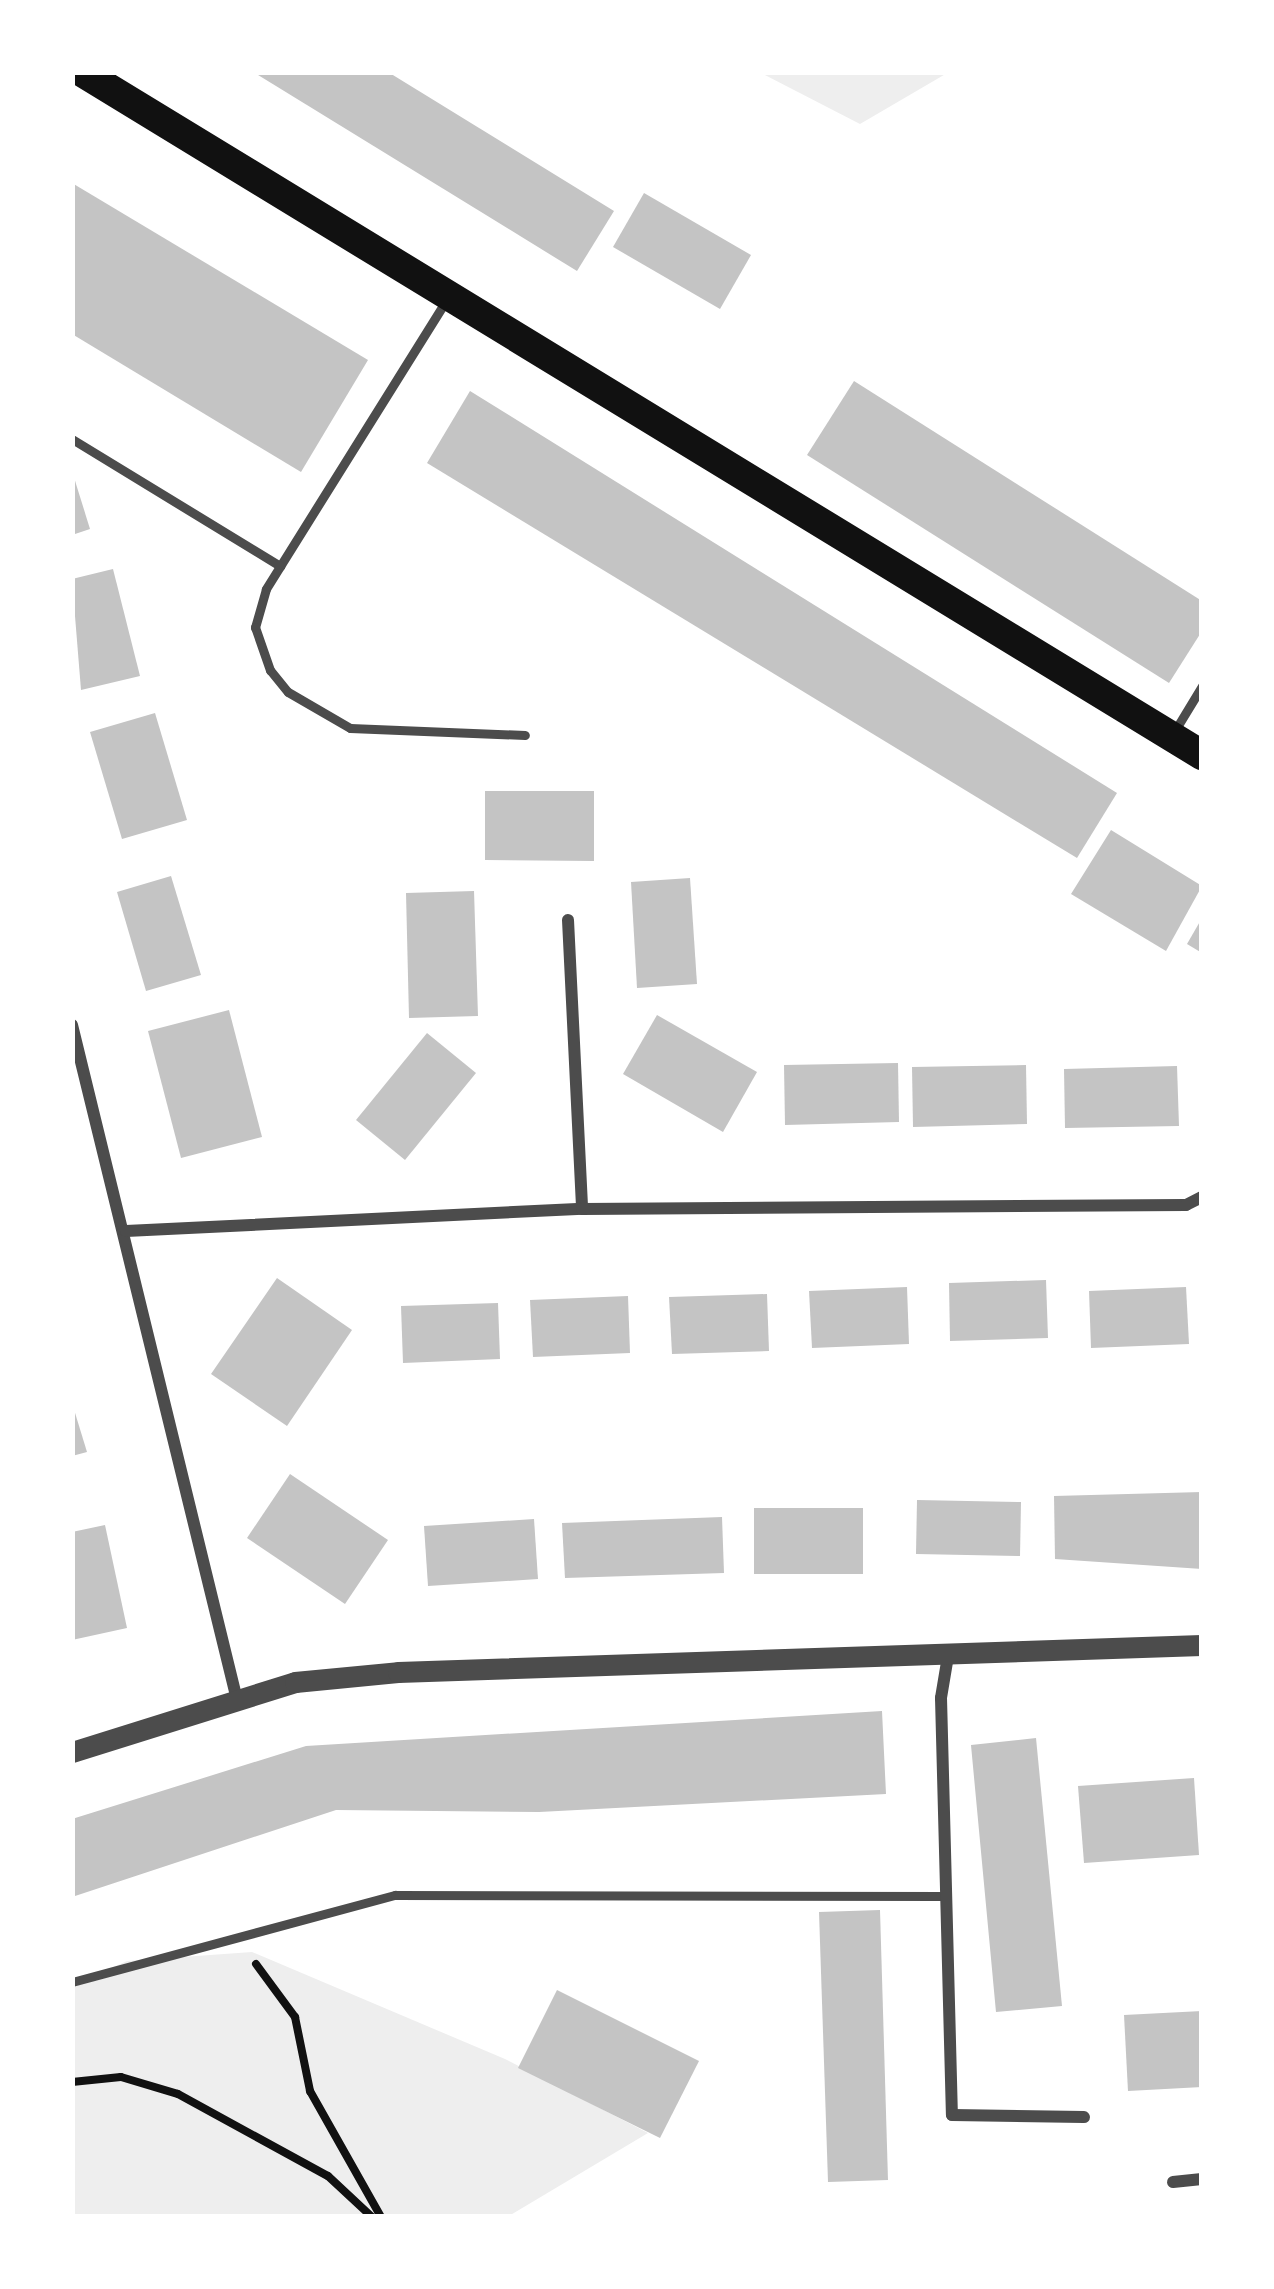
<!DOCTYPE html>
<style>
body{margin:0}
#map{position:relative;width:1274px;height:2289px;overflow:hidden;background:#fff;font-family:"Fira Sans",sans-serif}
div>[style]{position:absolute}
.green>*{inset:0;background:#eee}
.building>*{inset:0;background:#c4c4c4}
.path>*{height:8px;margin:-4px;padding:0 4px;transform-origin:4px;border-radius:4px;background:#111}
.service>*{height:9px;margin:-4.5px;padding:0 4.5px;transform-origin:4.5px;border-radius:4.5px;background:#4c4c4c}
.minor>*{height:12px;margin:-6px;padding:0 6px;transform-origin:6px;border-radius:6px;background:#4c4c4c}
.tertiary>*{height:21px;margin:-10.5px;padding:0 10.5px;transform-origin:10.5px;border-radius:10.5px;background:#4c4c4c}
.primary>*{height:30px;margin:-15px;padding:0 15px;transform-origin:15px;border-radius:15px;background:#111}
span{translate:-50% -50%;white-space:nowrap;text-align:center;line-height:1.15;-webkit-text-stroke:12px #fff;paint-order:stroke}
.frame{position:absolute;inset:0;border:75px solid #fff;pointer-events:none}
</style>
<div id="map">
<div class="green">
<i style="clip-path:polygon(759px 72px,949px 72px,860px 124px)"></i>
<i style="clip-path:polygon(252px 1952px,505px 2059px,648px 2133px,507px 2217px,72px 2217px,72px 1986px,127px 1961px)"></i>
</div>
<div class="building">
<i style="clip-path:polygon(253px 72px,388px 72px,614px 211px,577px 271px)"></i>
<i style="clip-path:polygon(72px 183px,368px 360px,301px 472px,72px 334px)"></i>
<i style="clip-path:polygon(644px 193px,751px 255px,720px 309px,613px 247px)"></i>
<i style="clip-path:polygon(854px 381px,1202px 601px,1202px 631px,1169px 683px,807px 455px)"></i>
<i style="clip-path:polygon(470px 391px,1117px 793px,1077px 858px,427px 463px)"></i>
<i style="clip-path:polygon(72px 471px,90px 529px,72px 535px)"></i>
<i style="clip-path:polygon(113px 569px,140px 676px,81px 690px,72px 579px)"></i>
<i style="clip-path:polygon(155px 713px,187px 820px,122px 839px,90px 732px)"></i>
<i style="clip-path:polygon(485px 791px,594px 791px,594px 861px,485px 860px)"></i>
<i style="clip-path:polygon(1111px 830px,1202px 886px,1166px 951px,1071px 894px)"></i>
<i style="clip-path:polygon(171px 876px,201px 975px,146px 991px,117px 892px)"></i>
<i style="clip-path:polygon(690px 878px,697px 984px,637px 988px,631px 882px)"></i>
<i style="clip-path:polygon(474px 891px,478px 1016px,409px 1018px,406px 893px)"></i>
<i style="clip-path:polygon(1202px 918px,1202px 953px,1187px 944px)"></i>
<i style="clip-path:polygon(229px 1010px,262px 1137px,181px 1158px,148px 1031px)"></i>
<i style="clip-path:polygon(657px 1015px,757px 1072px,723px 1132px,623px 1074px)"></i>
<i style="clip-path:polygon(427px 1033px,476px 1073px,405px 1160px,356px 1120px)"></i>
<i style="clip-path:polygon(898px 1063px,899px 1122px,785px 1125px,784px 1065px)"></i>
<i style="clip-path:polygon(1026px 1065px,1027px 1124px,913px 1127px,912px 1067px)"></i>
<i style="clip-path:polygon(1177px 1066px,1179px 1126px,1065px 1128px,1064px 1069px)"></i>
<i style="clip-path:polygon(277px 1278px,352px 1330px,287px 1426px,211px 1374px)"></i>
<i style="clip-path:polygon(1046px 1280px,1048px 1338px,950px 1341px,949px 1283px)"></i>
<i style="clip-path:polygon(907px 1287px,909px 1344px,812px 1348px,809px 1291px)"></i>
<i style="clip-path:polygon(1186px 1287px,1189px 1344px,1091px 1348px,1089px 1291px)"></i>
<i style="clip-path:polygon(767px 1294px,769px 1351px,672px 1354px,669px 1297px)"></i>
<i style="clip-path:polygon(628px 1296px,630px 1353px,533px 1357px,530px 1300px)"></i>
<i style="clip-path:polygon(498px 1303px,500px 1359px,403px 1363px,401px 1306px)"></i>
<i style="clip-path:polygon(72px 1403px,87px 1452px,72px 1456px)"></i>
<i style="clip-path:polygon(290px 1474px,388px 1540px,345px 1604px,247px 1538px)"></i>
<i style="clip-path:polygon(1202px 1492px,1202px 1569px,1055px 1559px,1054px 1496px)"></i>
<i style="clip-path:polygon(917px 1500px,1021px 1502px,1020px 1556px,916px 1554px)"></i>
<i style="clip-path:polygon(754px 1508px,863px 1508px,863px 1574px,754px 1574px)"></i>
<i style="clip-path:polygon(722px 1517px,724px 1573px,565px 1578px,562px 1523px)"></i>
<i style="clip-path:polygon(534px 1519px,538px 1579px,428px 1586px,424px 1526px)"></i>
<i style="clip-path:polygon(105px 1525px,127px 1628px,72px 1640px,72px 1532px)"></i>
<i style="clip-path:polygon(882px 1711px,886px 1794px,539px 1812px,336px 1810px,72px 1897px,72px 1819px,306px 1746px)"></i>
<i style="clip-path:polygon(1036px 1738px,1062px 2006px,996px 2012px,971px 1745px)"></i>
<i style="clip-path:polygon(1194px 1778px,1199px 1855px,1084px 1863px,1078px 1786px)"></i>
<i style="clip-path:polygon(880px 1910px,888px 2180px,828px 2182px,819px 1912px)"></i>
<i style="clip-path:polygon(557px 1990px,699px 2061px,660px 2138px,518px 2068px)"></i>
<i style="clip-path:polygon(1202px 2011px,1202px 2087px,1128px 2091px,1124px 2015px)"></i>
</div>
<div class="path">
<i style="left:256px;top:1964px;width:66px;rotate:53.7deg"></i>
<i style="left:295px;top:2017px;width:76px;rotate:78.5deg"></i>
<i style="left:310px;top:2091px;width:145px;rotate:60.6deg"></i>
<i style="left:72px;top:2082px;width:49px;rotate:-5.8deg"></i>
<i style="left:121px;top:2077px;width:59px;rotate:16.6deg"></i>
<i style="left:178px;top:2094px;width:171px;rotate:28.7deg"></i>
<i style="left:328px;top:2176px;width:60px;rotate:43deg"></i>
</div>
<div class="service">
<i style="left:447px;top:299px;width:342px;rotate:122deg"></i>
<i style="left:266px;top:589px;width:40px;rotate:106deg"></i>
<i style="left:255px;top:627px;width:46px;rotate:70.8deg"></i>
<i style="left:270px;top:670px;width:28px;rotate:51deg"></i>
<i style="left:288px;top:692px;width:72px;rotate:30.1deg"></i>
<i style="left:350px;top:728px;width:175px;rotate:2.3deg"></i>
<i style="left:72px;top:439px;width:244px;rotate:31.4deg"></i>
<i style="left:1174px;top:732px;width:54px;rotate:-58.7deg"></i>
<i style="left:72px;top:1982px;width:335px;rotate:-15.1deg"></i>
<i style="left:395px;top:1895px;width:551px;rotate:0.1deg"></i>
</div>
<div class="minor">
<i style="left:568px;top:920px;width:289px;rotate:87.2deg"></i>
<i style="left:72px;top:1025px;width:695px;rotate:76.26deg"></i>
<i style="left:126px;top:1231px;width:457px;rotate:-2.8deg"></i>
<i style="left:582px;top:1209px;width:604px;rotate:-0.38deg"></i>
<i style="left:1186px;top:1205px;width:18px;rotate:-27deg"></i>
<i style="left:949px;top:1650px;width:49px;rotate:99.5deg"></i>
<i style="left:941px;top:1698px;width:417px;rotate:88.5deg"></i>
<i style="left:952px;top:2115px;width:132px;rotate:0.9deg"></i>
<i style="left:1173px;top:2182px;width:29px;rotate:-6deg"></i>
</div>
<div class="tertiary">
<i style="left:72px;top:1752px;width:234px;rotate:-17.4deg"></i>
<i style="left:295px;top:1682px;width:103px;rotate:-5.5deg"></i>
<i style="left:398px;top:1672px;width:804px;rotate:-1.92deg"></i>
</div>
<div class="primary">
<i style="left:82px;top:72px;width:1312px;rotate:31.38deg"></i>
</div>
<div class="frame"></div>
</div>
